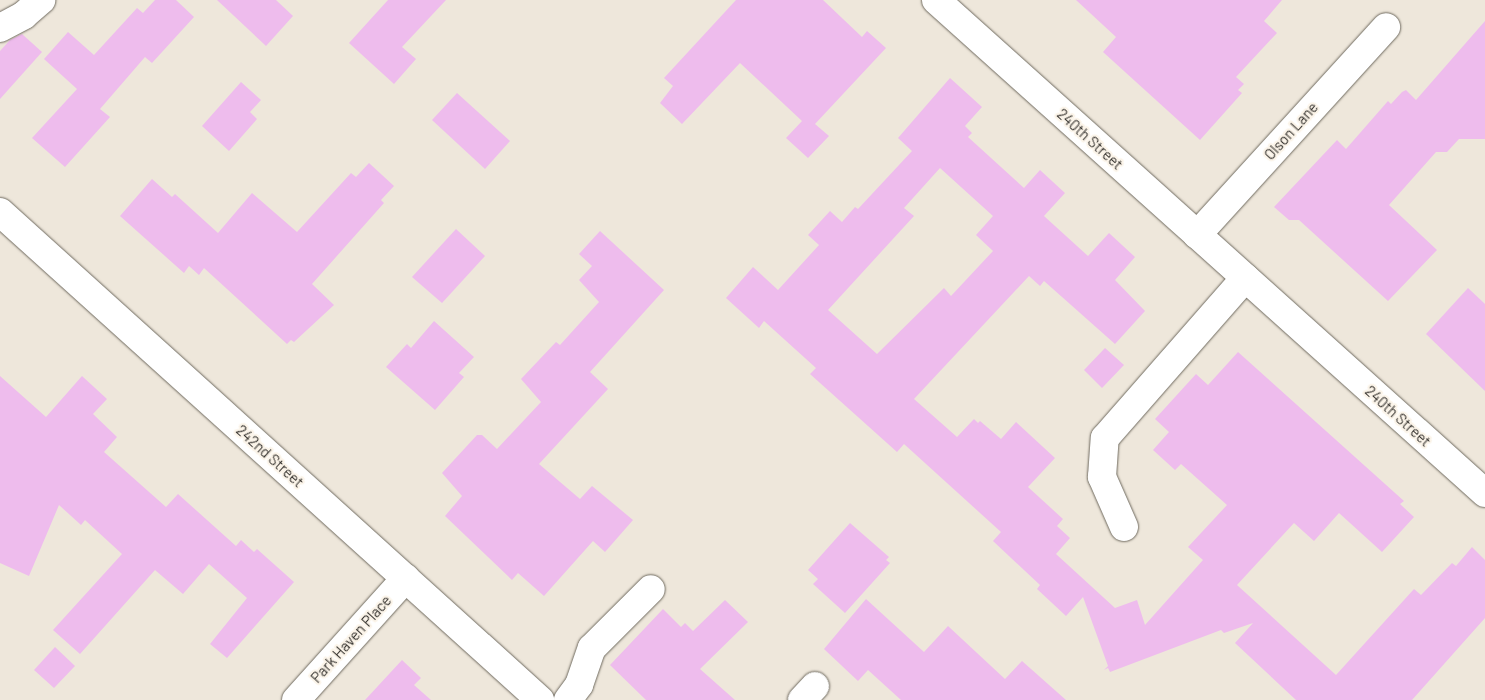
<!DOCTYPE html>
<style>
body{margin:0}
#map{position:relative;width:1485px;height:700px;overflow:hidden;background:#eee7db;font-family:Barlow,sans-serif}
div>[style]{position:absolute}
.building>*{inset:0;background:#eebced}
.roads{filter:drop-shadow(0 0 1px #6f6a5f) drop-shadow(0 0 1px #6f6a5f)}
.minor>*{height:28px;margin:-14px;padding:0 14px;transform-origin:14px;border-radius:14px;background:#fff}
span{translate:-50% -50%;white-space:nowrap;text-align:center;line-height:1.15;-webkit-text-stroke:4.5px #fbf4e9;paint-order:stroke}
.street-label{font-size:15px;color:#36332f}
</style>
<div id="map">
<div class="building">
<i style="clip-path:polygon(155px 0,176px 0,194px 17px,152px 63px,145px 57px,100px 109px,110px 117px,65px 167px,32px 138px,77px 89px,44px 59px,68px 32px,94px 55px,137px 8px,143px 13px)"></i>
<i style="clip-path:polygon(217px 0,276px 0,293px 16px,266px 46px)"></i>
<i style="clip-path:polygon(388px 0,446px 0,402px 47px,416px 59px,394px 84px,349px 43px)"></i>
<i style="clip-path:polygon(736px 0,823px 0,862px 37px,867px 31px,886px 48px,815px 124px,829px 136px,808px 158px,786px 138px,802px 121px,740px 63px,682px 124px,660px 103px,673px 86px,664px 78px)"></i>
<i style="clip-path:polygon(1076px 0,1282px 0,1264px 21px,1277px 33px,1236px 77px,1244px 84px,1238px 90px,1242px 93px,1200px 140px,1103px 52px,1116px 37px)"></i>
<i style="clip-path:polygon(1485px 21px,1485px 139px,1459px 139px,1447px 152px,1436px 152px,1389px 205px,1437px 250px,1388px 301px,1299px 220px,1289px 220px,1274px 207px,1337px 140px,1346px 149px,1388px 101px,1391px 104px,1402px 92px,1406px 90px,1416px 100px)"></i>
<i style="clip-path:polygon(22px 34px,42px 52px,0 99px,0 51px,10px 40px)"></i>
<i style="clip-path:polygon(evenodd,950px 78px,982px 107px,965px 126px,972px 133px,968px 137px,1024px 188px,1040px 170px,1065px 193px,1044px 216px,1088px 256px,1109px 233px,1135px 257px,1115px 280px,1145px 311px,1115px 344px,1044px 281px,1040px 286px,1029px 276px,914px 399px,957px 437px,974px 419px,978px 423px,980px 421px,1001px 439px,1016px 422px,1055px 458px,1028px 487px,1063px 519px,1057px 526px,1070px 538px,1056px 554px,1115px 608px,1137px 600px,1145px 625px,1203px 560px,1188px 547px,1227px 505px,1181px 464px,1175px 470px,1153px 450px,1169px 432px,1155px 419px,1196px 374px,1208px 385px,1238px 352px,1404px 501px,1400px 504px,1414px 517px,1382px 552px,1339px 513px,1314px 541px,1294px 523px,1237px 585px,1336px 675px,1414px 589px,1421px 595px,1452px 563px,1456px 566px,1472px 547px,1485px 560px,1485px 618px,1412px 700px,1296px 700px,1235px 643px,1253px 623px,1224px 633px,1221px 630px,1110px 672px,1108px 668px,1104px 670px,1108px 666px,1083px 597px,1066px 616px,1037px 589px,1040px 585px,993px 541px,1001px 532px,904px 444px,897px 452px,810px 374px,816px 368px,764px 321px,759px 328px,726px 298px,753px 267px,778px 290px,819px 245px,808px 235px,830px 211px,842px 222px,855px 207px,858px 209px,912px 151px,898px 138px,950px 78px,940px 168px,993px 216px,976px 235px,993px 251px,951px 296px,944px 288px,877px 354px,828px 310px,914px 216px,904px 208px,940px 168px)"></i>
<i style="clip-path:polygon(241px 82px,261px 100px,250px 112px,257px 119px,229px 151px,202px 126px)"></i>
<i style="clip-path:polygon(457px 93px,510px 141px,485px 169px,432px 120px)"></i>
<i style="clip-path:polygon(369px 163px,394px 186px,381px 200px,384px 203px,312px 284px,334px 305px,294px 342px,291px 340px,287px 344px,204px 268px,199px 275px,189px 266px,184px 273px,120px 216px,152px 179px,172px 197px,175px 194px,218px 233px,252px 193px,297px 232px,351px 173px,356px 177px)"></i>
<i style="clip-path:polygon(456px 229px,485px 256px,442px 303px,412px 277px)"></i>
<i style="clip-path:polygon(600px 231px,664px 290px,590px 372px,608px 389px,539px 464px,580px 499px,592px 486px,633px 520px,605px 552px,593px 541px,544px 596px,518px 573px,512px 580px,445px 516px,462px 496px,442px 473px,477px 435px,482px 435px,497px 449px,541px 402px,521px 379px,556px 342px,560px 345px,599px 302px,579px 280px,592px 266px,579px 254px)"></i>
<i style="clip-path:polygon(1468px 288px,1485px 304px,1485px 391px,1426px 334px)"></i>
<i style="clip-path:polygon(434px 321px,474px 357px,459px 373px,464px 377px,435px 410px,386px 367px,407px 344px,411px 348px)"></i>
<i style="clip-path:polygon(1105px 348px,1124px 365px,1102px 388px,1084px 370px)"></i>
<i style="clip-path:polygon(0 376px,46px 417px,82px 376px,107px 399px,93px 414px,117px 437px,104px 452px,166px 507px,178px 494px,236px 546px,241px 540px,254px 552px,257px 549px,294px 582px,227px 658px,210px 644px,247px 598px,209px 564px,183px 594px,155px 570px,80px 654px,53px 630px,122px 554px,85px 520px,81px 525px,59px 505px,29px 576px,0 563px)"></i>
<i style="clip-path:polygon(850px 523px,889px 557px,886px 560px,890px 563px,845px 613px,813px 584px,818px 579px,808px 570px)"></i>
<i style="clip-path:polygon(866px 599px,924px 652px,948px 626px,1005px 679px,1022px 661px,1066px 700px,901px 700px,868px 670px,858px 681px,824px 649px)"></i>
<i style="clip-path:polygon(725px 600px,748px 622px,700px 669px,735px 700px,646px 700px,610px 665px,663px 609px,681px 627px,685px 623px,693px 631px)"></i>
<i style="clip-path:polygon(55px 647px,75px 666px,54px 688px,34px 670px)"></i>
<i style="clip-path:polygon(402px 660px,421px 678px,414px 685px,431px 700px,365px 700px)"></i>
</div>
<div class="roads">
<div class="minor">
<i style="left:936px;top:0;width:738px;rotate:41.92deg"></i>
<i style="left:0;top:28px;width:27px;rotate:-28deg"></i>
<i style="left:24px;top:15px;width:23px;rotate:-41deg"></i>
<i style="left:0;top:212px;width:728px;rotate:42.1deg"></i>
<i style="left:1197px;top:235px;width:281px;rotate:-47.7deg"></i>
<i style="left:1124px;top:527px;width:55px;rotate:-113.7deg"></i>
<i style="left:1102px;top:477px;width:39px;rotate:-86deg"></i>
<i style="left:1105px;top:438px;width:213px;rotate:-48.8deg"></i>
<i style="left:296px;top:700px;width:164px;rotate:-48deg"></i>
<i style="left:568px;top:700px;width:19px;rotate:-54deg"></i>
<i style="left:579px;top:685px;width:39px;rotate:-71deg"></i>
<i style="left:592px;top:648px;width:83px;rotate:-45deg"></i>
<i style="left:802px;top:700px;width:19px;rotate:-47deg"></i>
</div>
</div>
<div class="street-label">
<span style="left:1291px;top:131px;rotate:-48deg">Olson Lane</span>
<span style="left:1090px;top:139px;rotate:42deg">240th Street</span>
<span style="left:1398px;top:416px;rotate:42deg">240th Street</span>
<span style="left:270px;top:456px;rotate:42deg">242nd Street</span>
<span style="left:351px;top:639px;rotate:-48deg">Park Haven Place</span>
</div>
</div>
